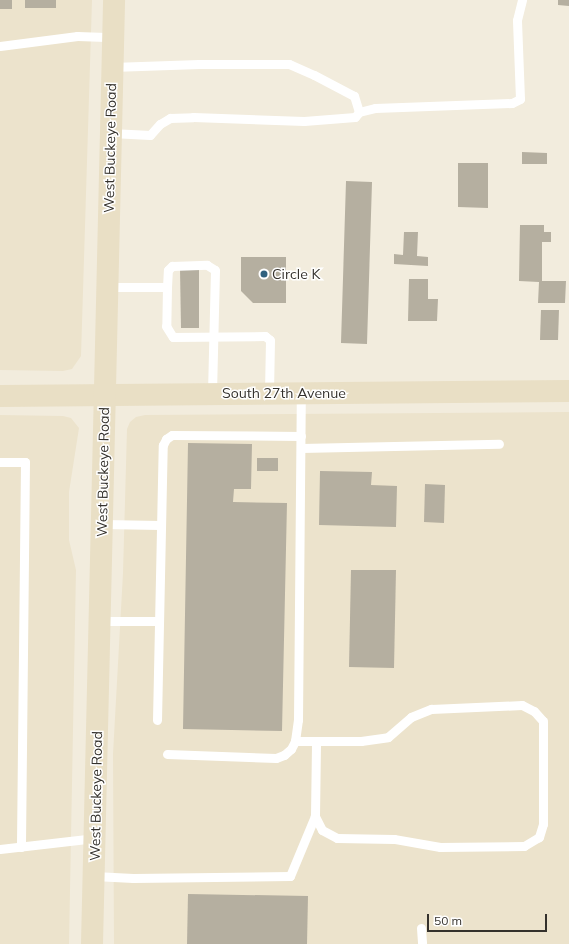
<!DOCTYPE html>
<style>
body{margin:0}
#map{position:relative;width:569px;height:944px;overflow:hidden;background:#f2ecdd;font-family:Mulish,sans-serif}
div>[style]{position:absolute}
.built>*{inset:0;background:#ece3cc}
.building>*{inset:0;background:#b5afa0}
.lane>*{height:9px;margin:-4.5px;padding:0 4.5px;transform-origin:4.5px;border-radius:4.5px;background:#fff}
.secondary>*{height:22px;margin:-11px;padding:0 11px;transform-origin:11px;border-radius:11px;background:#e9dfc5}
.dots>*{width:11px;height:11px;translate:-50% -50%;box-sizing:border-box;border:2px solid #fff;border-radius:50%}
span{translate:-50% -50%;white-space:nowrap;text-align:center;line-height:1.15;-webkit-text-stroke:3px #fff;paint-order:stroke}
.street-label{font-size:14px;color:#34312c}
.poi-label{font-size:14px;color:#34312c}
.left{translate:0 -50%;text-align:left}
.scale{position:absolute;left:427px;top:914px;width:120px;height:18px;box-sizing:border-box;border:2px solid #34312c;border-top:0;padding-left:5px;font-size:12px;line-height:14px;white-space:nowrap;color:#34312c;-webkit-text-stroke:3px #fff;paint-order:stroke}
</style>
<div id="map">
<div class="built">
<i style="clip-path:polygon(0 0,92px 0,81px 356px,72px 369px,63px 371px,0 370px)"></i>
<i style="clip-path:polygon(569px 412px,569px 944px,114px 944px,113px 754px,123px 573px,127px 429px,130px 422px,136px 417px,145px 415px)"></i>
<i style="clip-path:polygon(0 415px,63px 416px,71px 418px,79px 428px,69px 492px,69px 540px,76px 570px,69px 944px,0 944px)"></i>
</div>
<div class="building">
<i style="clip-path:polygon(0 0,12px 0,12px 9px,0 9px)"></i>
<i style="clip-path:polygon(25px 0,56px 0,56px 8px,25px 8px)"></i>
<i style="clip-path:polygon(558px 0,569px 0,569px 6px,558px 5px)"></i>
<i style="clip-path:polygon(522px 152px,547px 153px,547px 164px,522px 164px)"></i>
<i style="clip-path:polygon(458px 163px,488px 163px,488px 208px,458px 207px)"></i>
<i style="clip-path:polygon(346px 181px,372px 182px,367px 344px,341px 343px)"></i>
<i style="clip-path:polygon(520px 225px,544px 225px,544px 232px,551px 232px,551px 242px,542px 242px,542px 281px,566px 281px,565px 303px,538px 303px,539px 282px,519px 281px)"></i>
<i style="clip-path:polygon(404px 232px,418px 232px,417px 256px,428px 257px,428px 266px,394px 264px,394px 254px,403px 255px)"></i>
<i style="clip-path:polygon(241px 257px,286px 257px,286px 303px,253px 303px,241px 291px)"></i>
<i style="clip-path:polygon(180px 269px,199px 269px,199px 328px,181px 328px)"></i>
<i style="clip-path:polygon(409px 279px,428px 279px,428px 299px,438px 299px,437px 321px,408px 321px)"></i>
<i style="clip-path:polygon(541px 310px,559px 310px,558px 340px,540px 340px)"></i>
<i style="clip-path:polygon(188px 443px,252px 444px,251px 489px,234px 489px,233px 502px,287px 503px,282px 731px,183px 729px)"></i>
<i style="clip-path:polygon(257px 458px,278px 458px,278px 471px,257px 471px)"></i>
<i style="clip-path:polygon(320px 471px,372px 472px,371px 485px,397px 486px,396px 527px,319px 525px)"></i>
<i style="clip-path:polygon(425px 484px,445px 485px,444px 523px,424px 522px)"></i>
<i style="clip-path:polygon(351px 570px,396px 570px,394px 668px,349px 667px)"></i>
<i style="clip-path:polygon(188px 894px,308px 896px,307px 944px,187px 944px)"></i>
</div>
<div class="lane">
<i style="left:0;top:46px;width:78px;rotate:-7.4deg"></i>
<i style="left:77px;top:36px;width:36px;rotate:2deg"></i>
<i style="left:359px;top:112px;width:16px;rotate:-14deg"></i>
<i style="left:375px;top:108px;width:137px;rotate:-2.1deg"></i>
<i style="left:512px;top:103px;width:9px;rotate:-27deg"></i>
<i style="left:520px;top:99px;width:79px;rotate:-92.2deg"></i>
<i style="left:517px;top:20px;width:21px;rotate:-76deg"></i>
<i style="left:111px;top:133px;width:39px;rotate:3deg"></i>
<i style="left:150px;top:135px;width:15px;rotate:-48deg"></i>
<i style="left:160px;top:124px;width:12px;rotate:-31deg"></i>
<i style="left:170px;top:118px;width:23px;rotate:-2deg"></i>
<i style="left:193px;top:117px;width:111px;rotate:2.1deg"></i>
<i style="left:304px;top:121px;width:51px;rotate:-4.5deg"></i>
<i style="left:355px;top:117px;width:6px;rotate:-51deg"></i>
<i style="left:359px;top:112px;width:17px;rotate:-107deg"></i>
<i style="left:354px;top:96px;width:45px;rotate:-152.3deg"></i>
<i style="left:314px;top:75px;width:27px;rotate:-156deg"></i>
<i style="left:289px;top:64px;width:90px;rotate:180deg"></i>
<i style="left:199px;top:64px;width:87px;rotate:178deg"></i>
<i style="left:107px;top:287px;width:60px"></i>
<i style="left:167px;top:287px;width:17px;rotate:-87deg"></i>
<i style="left:168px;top:270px;width:6px;rotate:-45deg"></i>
<i style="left:172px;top:266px;width:35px;rotate:-2deg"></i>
<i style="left:207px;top:265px;width:9px;rotate:32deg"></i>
<i style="left:215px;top:270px;width:124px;rotate:91.4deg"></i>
<i style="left:167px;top:287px;width:39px;rotate:91deg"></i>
<i style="left:166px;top:326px;width:13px;rotate:58deg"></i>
<i style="left:173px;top:337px;width:92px;rotate:-0.6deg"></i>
<i style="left:265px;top:336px;width:6px;rotate:39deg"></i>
<i style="left:270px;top:340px;width:53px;rotate:91.1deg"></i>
<i style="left:301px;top:448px;width:198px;rotate:-1.2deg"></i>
<i style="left:0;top:462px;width:25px"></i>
<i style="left:25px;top:462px;width:385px;rotate:90.6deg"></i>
<i style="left:102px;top:524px;width:58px;rotate:1deg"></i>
<i style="left:100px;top:621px;width:59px"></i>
<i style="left:157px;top:720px;width:275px;rotate:-88.8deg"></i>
<i style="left:163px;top:445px;width:7px;rotate:-63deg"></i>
<i style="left:166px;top:439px;width:7px;rotate:-34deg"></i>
<i style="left:172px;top:435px;width:129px;rotate:0.4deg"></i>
<i style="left:295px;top:741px;width:66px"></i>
<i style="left:361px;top:741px;width:27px;rotate:-8deg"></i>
<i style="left:388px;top:737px;width:30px;rotate:-41deg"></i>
<i style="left:411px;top:717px;width:22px;rotate:-22deg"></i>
<i style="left:431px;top:709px;width:91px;rotate:-2.5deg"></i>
<i style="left:522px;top:705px;width:13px;rotate:27deg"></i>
<i style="left:534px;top:711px;width:13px;rotate:48deg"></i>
<i style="left:543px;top:721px;width:103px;rotate:90deg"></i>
<i style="left:543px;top:824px;width:14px;rotate:107deg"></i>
<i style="left:539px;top:837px;width:17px;rotate:149deg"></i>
<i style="left:524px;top:846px;width:84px;rotate:179.3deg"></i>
<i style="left:440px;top:847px;width:47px;rotate:-170.1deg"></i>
<i style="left:394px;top:839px;width:57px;rotate:-179deg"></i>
<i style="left:337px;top:838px;width:17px;rotate:-152deg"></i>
<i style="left:322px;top:830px;width:16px;rotate:-117deg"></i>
<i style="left:315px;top:816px;width:75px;rotate:-89.2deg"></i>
<i style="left:167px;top:754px;width:109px;rotate:2.1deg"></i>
<i style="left:276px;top:758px;width:9px;rotate:-21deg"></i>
<i style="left:284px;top:755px;width:9px;rotate:-41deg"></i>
<i style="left:291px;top:749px;width:9px;rotate:-63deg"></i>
<i style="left:295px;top:741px;width:21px;rotate:-82deg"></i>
<i style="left:298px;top:720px;width:327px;rotate:-89.5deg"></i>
<i style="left:0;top:849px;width:96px;rotate:-6.6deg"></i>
<i style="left:94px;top:876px;width:39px;rotate:3deg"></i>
<i style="left:133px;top:878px;width:157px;rotate:-0.7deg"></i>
<i style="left:290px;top:876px;width:65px;rotate:-67.4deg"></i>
<i style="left:421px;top:928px;width:16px;rotate:86deg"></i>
</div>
<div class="secondary">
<i style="left:0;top:396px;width:569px;rotate:-0.5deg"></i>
<i style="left:92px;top:944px;width:944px;rotate:-88.66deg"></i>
</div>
<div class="dots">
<i style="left:264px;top:274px;background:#30617f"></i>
</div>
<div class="street-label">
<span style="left:110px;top:148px;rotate:-89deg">West Buckeye Road</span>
<span style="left:284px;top:393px">South 27th Avenue</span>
<span style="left:103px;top:472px;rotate:-89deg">West Buckeye Road</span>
<span style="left:96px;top:796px;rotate:-89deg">West Buckeye Road</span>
</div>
<div class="poi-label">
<span class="left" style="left:272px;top:274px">Circle K</span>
</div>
<div class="scale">50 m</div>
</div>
